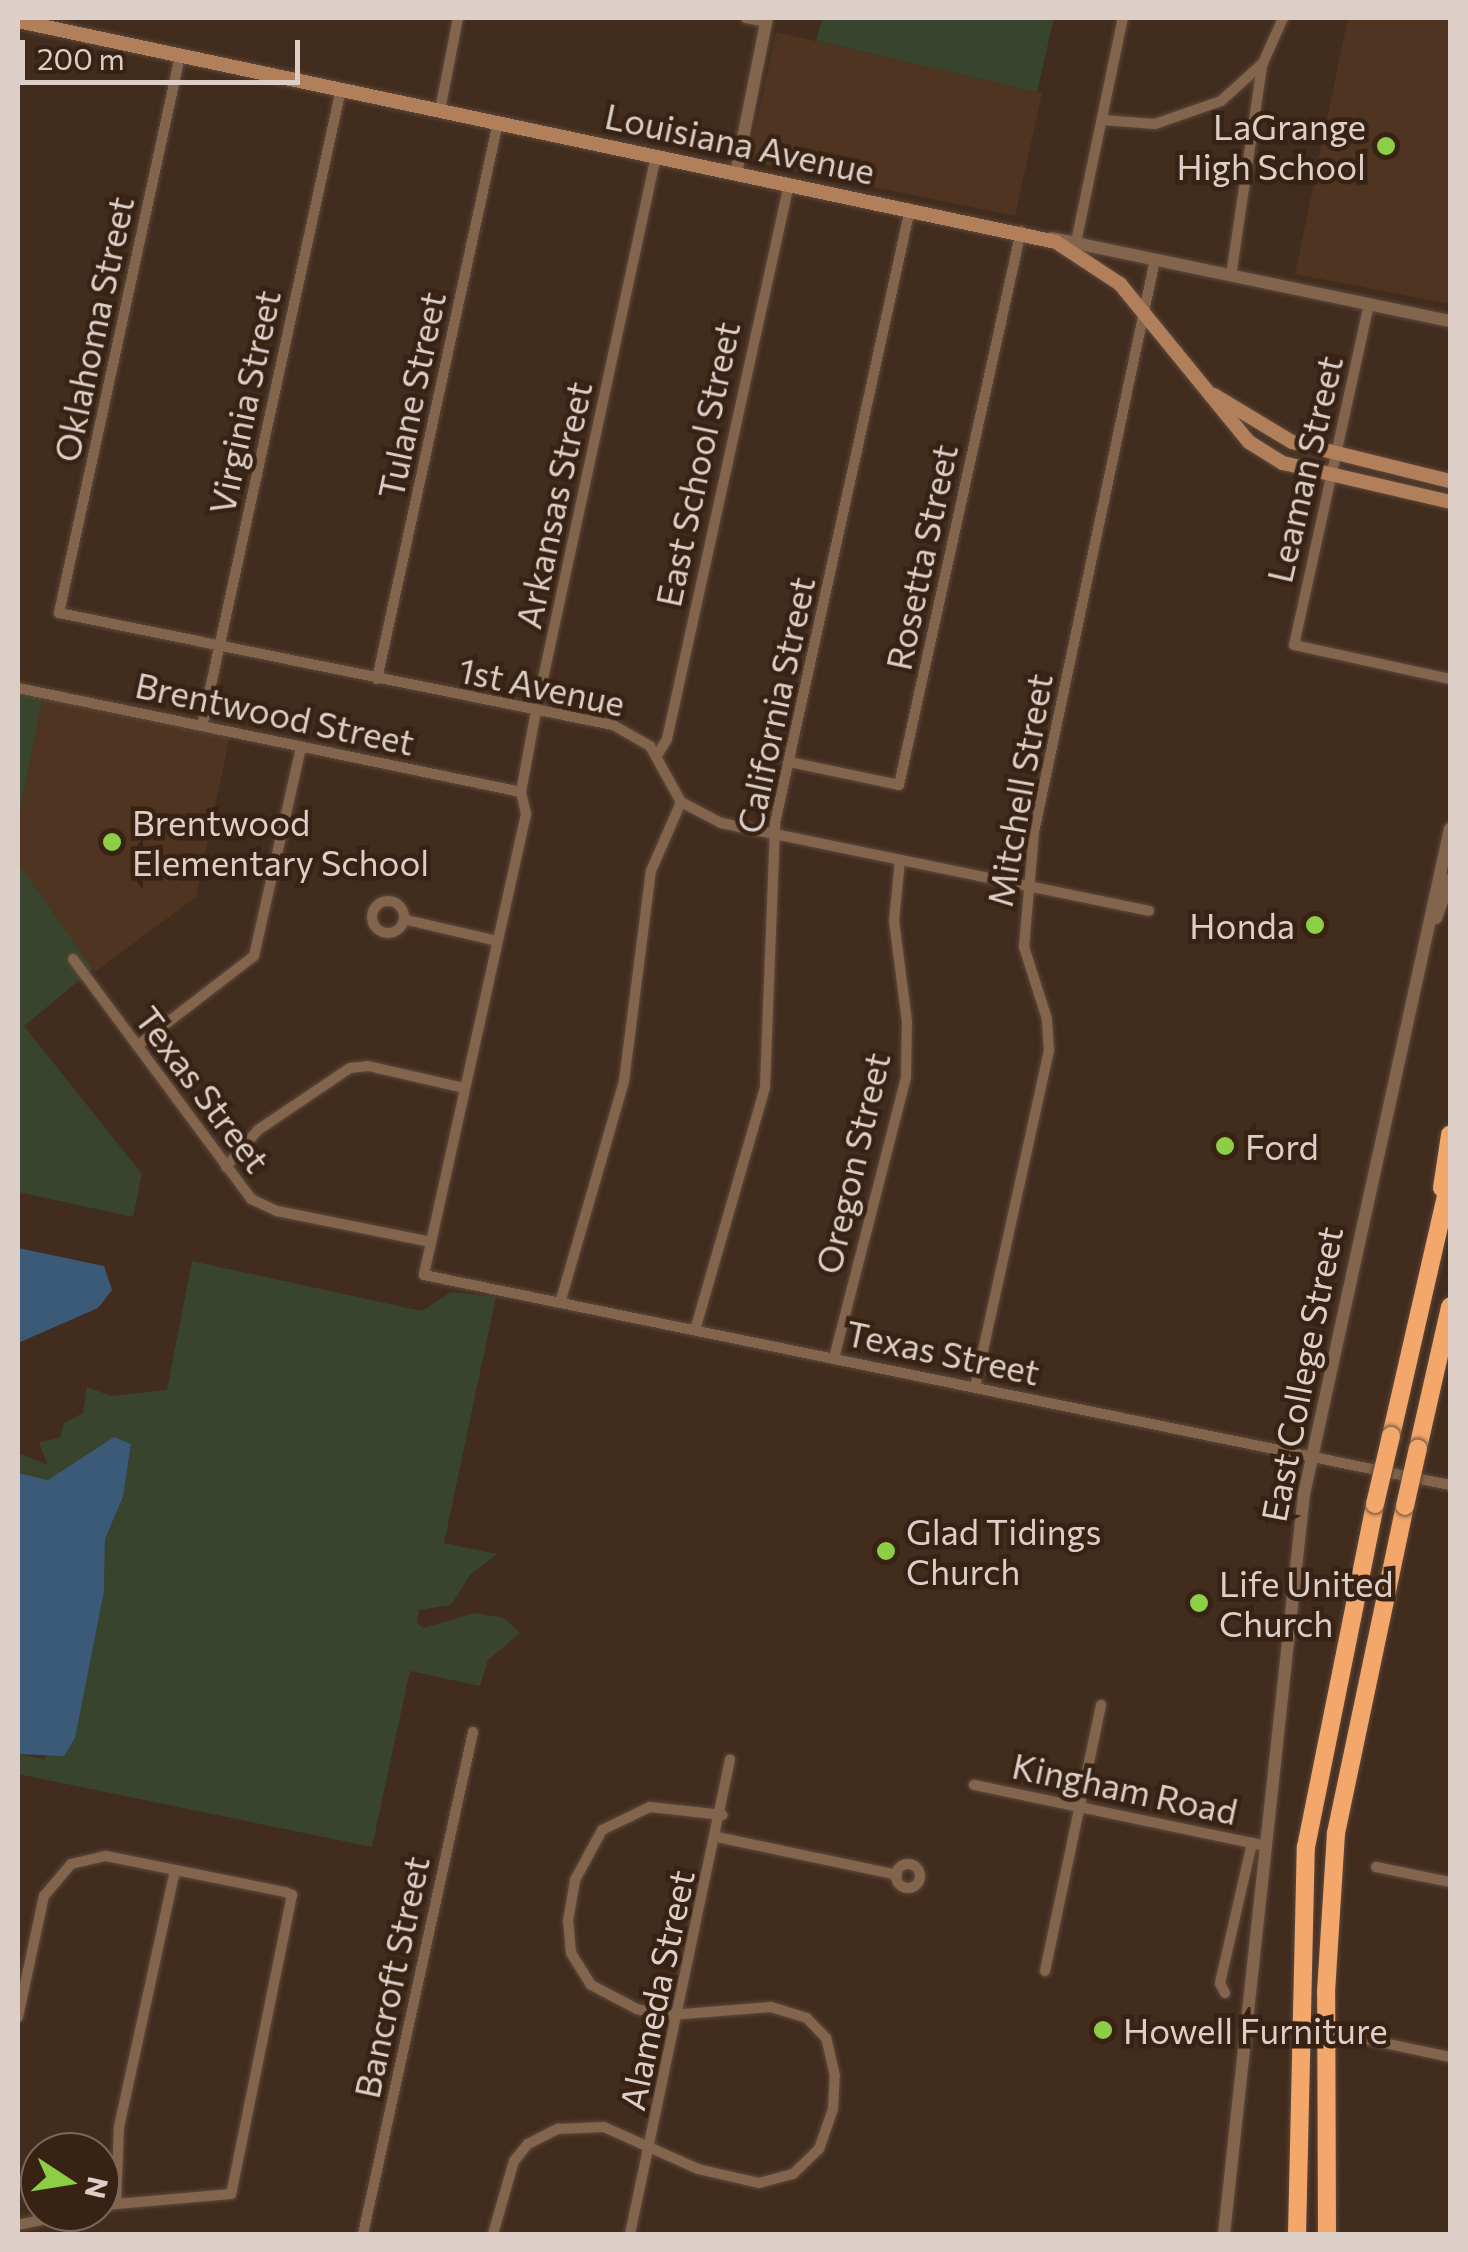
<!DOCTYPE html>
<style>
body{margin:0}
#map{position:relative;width:1468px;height:2252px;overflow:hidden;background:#412c1e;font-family:Commissioner,sans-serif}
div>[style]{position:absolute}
.built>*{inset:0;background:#4f3421}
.green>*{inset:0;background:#38442d}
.water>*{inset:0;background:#3b5a77}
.roads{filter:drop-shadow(0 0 2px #5d493c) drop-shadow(0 0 2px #5d493c)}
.minor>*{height:10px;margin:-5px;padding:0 5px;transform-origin:5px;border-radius:5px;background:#83644c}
.minor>.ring{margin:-5px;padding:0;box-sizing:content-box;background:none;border:10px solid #83644c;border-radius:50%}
.tertiary>*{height:12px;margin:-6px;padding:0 6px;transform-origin:6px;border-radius:6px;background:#83644c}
.secondary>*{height:14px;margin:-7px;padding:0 7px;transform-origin:7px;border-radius:7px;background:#b17f59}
.motorway>*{height:18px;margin:-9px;padding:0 9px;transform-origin:9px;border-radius:9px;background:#f4a76a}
.bridges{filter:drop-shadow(0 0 2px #5d493c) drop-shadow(0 0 2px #5d493c)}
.motorway-bridge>*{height:18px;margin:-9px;padding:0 9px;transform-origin:9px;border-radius:9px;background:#f4a76a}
.dots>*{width:28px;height:28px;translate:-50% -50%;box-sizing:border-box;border:5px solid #372214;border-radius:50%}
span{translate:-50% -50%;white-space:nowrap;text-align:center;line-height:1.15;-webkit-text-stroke:9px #372214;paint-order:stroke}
.poi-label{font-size:35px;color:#ddcfc7}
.right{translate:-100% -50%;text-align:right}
.left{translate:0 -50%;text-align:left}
.street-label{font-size:35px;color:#ddcfc7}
.frame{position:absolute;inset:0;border:20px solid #ddcfc7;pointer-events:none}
.north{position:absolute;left:20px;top:2132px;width:100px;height:100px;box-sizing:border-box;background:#372214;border:2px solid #79675c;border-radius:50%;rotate:102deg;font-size:28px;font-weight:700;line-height:40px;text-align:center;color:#ddcfc7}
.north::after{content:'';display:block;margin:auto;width:35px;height:45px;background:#8cce45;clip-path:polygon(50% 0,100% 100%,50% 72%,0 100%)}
.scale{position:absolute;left:20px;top:40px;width:280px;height:45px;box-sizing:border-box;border:5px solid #ddcfc7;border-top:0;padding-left:12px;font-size:30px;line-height:35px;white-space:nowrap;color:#ddcfc7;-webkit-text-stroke:8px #372214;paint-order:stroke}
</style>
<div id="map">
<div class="built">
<i style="clip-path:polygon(1348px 18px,1450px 18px,1450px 304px,1295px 274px)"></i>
<i style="clip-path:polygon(776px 32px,1042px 93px,1015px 216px,748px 161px)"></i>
<i style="clip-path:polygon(43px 697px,230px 735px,196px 897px,95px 972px,18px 863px,18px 821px)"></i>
</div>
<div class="green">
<i style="clip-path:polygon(822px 18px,1054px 18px,1037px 92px,816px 41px)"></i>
<i style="clip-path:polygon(18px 692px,43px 697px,18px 821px)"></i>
<i style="clip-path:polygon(18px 863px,93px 969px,24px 1026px,142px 1174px,133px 1217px,18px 1192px)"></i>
<i style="clip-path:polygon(192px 1261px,422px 1311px,451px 1292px,496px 1297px,444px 1543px,497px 1554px,470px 1575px,451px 1605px,419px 1610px,417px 1623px,423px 1628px,475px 1613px,504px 1618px,520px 1633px,488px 1660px,480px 1686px,410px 1671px,372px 1847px,18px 1774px,18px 1754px,45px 1759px,104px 1591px,105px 1539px,123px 1497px,131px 1444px,114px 1437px,48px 1480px,18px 1473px,18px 1453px,48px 1465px,39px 1443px,60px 1437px,64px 1423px,83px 1413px,87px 1387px,111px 1396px,167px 1390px)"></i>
</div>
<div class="water">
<i style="clip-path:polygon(18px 1248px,104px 1266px,112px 1290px,98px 1308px,18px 1343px)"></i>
<i style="clip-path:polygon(114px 1437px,131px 1444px,123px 1497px,105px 1539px,104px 1591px,75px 1738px,64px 1756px,18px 1754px,18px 1473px,48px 1480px)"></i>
</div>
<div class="roads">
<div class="minor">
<i style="left:746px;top:18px;width:20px;rotate:11deg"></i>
<i style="left:180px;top:56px;width:570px;rotate:102.26deg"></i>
<i style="left:59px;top:613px;width:565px;rotate:11.43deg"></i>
<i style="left:613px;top:725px;width:43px;rotate:29.6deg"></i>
<i style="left:650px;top:746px;width:64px;rotate:61deg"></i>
<i style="left:681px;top:802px;width:45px;rotate:27.7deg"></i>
<i style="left:721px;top:823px;width:437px;rotate:11.6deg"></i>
<i style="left:440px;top:110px;width:94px;rotate:-78.9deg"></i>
<i style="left:1102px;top:120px;width:53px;rotate:4.3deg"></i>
<i style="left:1155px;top:124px;width:70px;rotate:-19.2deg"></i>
<i style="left:1221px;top:101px;width:57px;rotate:-42.1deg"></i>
<i style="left:1263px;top:63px;width:49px;rotate:-66deg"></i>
<i style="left:656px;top:156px;width:568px;rotate:102.2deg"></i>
<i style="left:536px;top:711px;width:82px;rotate:100.5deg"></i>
<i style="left:521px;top:792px;width:23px;rotate:77deg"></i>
<i style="left:526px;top:814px;width:472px;rotate:102.5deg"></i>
<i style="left:424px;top:1275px;width:1047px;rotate:11.57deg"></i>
<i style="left:1075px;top:247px;width:234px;rotate:-78.2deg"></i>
<i style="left:1231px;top:276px;width:213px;rotate:-81.6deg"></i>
<i style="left:1369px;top:304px;width:349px;rotate:102.4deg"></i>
<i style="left:1294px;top:645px;width:160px;rotate:12.3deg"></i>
<i style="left:377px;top:679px;width:570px;rotate:-77.74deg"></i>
<i style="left:18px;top:688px;width:514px;rotate:11.68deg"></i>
<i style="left:202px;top:726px;width:652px;rotate:-77.69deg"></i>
<i style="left:658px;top:754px;width:17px;rotate:-59deg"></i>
<i style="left:667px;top:739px;width:568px;rotate:-77.6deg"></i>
<i style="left:789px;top:762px;width:112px;rotate:11.8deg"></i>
<i style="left:899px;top:785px;width:567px;rotate:-77.58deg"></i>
<i class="ring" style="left:372px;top:901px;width:22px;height:22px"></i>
<i style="left:407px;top:920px;width:92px;rotate:13.1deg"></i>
<i style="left:73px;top:959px;width:299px;rotate:53.4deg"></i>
<i style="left:251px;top:1199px;width:29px;rotate:25deg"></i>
<i style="left:277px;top:1211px;width:157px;rotate:11.4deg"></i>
<i style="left:137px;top:1046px;width:148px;rotate:-37.6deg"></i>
<i style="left:254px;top:956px;width:214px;rotate:-77.3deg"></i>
<i style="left:226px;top:1167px;width:49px;rotate:-49.1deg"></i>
<i style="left:258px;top:1130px;width:111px;rotate:-34deg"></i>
<i style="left:350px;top:1068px;width:18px;rotate:-6deg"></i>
<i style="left:368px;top:1066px;width:98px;rotate:12.9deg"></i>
<i style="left:560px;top:1303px;width:231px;rotate:-73.9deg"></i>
<i style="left:624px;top:1081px;width:212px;rotate:-82.7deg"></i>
<i style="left:651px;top:871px;width:75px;rotate:-66.5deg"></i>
<i style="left:695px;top:1330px;width:253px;rotate:-73.9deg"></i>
<i style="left:765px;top:1087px;width:264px;rotate:-87.8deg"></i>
<i style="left:775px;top:823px;width:629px;rotate:-77.6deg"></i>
<i style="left:834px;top:1358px;width:290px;rotate:-75.6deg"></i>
<i style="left:906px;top:1077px;width:55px;rotate:-89deg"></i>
<i style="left:907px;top:1022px;width:102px;rotate:-97.3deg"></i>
<i style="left:894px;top:921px;width:61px;rotate:-84.4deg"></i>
<i style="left:975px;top:1387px;width:345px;rotate:-77.6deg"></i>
<i style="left:1049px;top:1050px;width:31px;rotate:-94deg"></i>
<i style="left:1047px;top:1019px;width:76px;rotate:-107.7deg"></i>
<i style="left:1024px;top:947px;width:115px;rotate:-85deg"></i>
<i style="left:1034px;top:832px;width:585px;rotate:-78.06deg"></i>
<i style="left:974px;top:1785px;width:297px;rotate:11.8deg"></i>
<i style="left:717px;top:1837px;width:184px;rotate:11.9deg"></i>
<i class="ring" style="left:896px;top:1864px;width:14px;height:14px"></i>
<i style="left:1376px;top:1867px;width:76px;rotate:11.5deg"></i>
<i style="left:1045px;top:1971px;width:272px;rotate:-78.1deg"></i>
<i style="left:1225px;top:1993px;width:11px;rotate:-117deg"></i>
<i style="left:1220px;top:1983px;width:144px;rotate:-77.1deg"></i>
<i style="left:18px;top:2017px;width:124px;rotate:-77.9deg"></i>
<i style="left:44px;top:1896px;width:42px;rotate:-49.8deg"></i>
<i style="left:71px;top:1864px;width:36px;rotate:-13deg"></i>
<i style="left:106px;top:1856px;width:183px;rotate:11.4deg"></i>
<i style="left:285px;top:1892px;width:8px;rotate:23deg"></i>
<i style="left:292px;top:1895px;width:305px;rotate:101.5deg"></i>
<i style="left:231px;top:2194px;width:115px;rotate:175deg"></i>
<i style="left:116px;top:2204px;width:77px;rotate:-87.8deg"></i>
<i style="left:119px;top:2127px;width:263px;rotate:-77.7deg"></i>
<i style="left:1365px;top:2039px;width:87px;rotate:12deg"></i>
<i style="left:100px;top:2207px;width:16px;rotate:-11deg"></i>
<i style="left:18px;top:2225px;width:61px;rotate:-12.2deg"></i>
<i style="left:363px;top:2234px;width:514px;rotate:-77.64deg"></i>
<i style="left:493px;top:2234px;width:76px;rotate:-74deg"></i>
<i style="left:514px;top:2161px;width:22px;rotate:-51deg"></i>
<i style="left:528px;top:2144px;width:34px;rotate:-27deg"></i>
<i style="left:558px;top:2129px;width:46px;rotate:-2.5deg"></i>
<i style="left:604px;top:2127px;width:103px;rotate:24.1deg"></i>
<i style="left:698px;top:2169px;width:63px;rotate:12.9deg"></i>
<i style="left:759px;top:2183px;width:35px;rotate:-15deg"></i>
<i style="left:793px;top:2174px;width:36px;rotate:-44deg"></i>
<i style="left:819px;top:2149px;width:42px;rotate:-70.7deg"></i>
<i style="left:833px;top:2109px;width:33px;rotate:-87deg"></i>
<i style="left:835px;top:2076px;width:39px;rotate:-103deg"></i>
<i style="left:826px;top:2038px;width:28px;rotate:-134deg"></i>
<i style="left:807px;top:2018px;width:38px;rotate:-163deg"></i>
<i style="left:771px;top:2007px;width:101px;rotate:175.5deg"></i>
<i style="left:670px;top:2015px;width:34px;rotate:-170deg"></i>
<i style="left:637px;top:2009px;width:52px;rotate:-152.4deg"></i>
<i style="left:591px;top:1985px;width:38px;rotate:-122deg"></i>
<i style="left:571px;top:1953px;width:32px;rotate:-95deg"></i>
<i style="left:568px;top:1921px;width:42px;rotate:-80.3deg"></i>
<i style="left:575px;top:1880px;width:57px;rotate:-61.6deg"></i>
<i style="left:602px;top:1830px;width:53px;rotate:-25.6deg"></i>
<i style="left:650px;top:1807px;width:73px;rotate:6.3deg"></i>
<i style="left:630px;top:2234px;width:485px;rotate:-78.1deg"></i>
</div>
<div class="tertiary">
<i style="left:736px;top:173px;width:158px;rotate:-78.7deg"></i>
<i style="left:1052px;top:238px;width:407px;rotate:11.8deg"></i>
<i style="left:1436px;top:918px;width:41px;rotate:-70.3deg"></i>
<i style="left:1224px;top:2234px;width:744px;rotate:-83.83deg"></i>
<i style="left:1304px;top:1494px;width:681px;rotate:-77.62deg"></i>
</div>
<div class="secondary">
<i style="left:18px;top:21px;width:1061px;rotate:12.02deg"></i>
<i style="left:1056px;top:242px;width:77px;rotate:33.3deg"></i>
<i style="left:1120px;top:284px;width:204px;rotate:50.8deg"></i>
<i style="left:1249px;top:442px;width:40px;rotate:32deg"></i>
<i style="left:1283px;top:463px;width:171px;rotate:13.1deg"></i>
<i style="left:1214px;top:395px;width:91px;rotate:31.1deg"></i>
<i style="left:1292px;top:442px;width:163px;rotate:13.9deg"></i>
</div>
<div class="motorway">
<i style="left:1442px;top:1188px;width:54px;rotate:-81.4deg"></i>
<i style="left:1391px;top:1436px;width:264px;rotate:-77.1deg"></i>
<i style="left:1418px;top:1448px;width:145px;rotate:-77.2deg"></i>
<i style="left:1297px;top:2234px;width:387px;rotate:-88.7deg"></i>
<i style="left:1306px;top:1847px;width:350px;rotate:-78.6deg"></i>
<i style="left:1327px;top:2234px;width:242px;rotate:-90.2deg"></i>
<i style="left:1326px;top:1992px;width:159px;rotate:-86.4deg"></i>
<i style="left:1336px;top:1833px;width:334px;rotate:-78.1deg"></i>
</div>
</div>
<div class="bridges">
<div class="motorway-bridge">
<i style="left:1375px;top:1504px;width:70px;rotate:-76.8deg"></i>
<i style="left:1405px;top:1506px;width:59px;rotate:-77.4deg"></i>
</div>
</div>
<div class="dots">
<i style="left:1386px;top:146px;background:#8cce45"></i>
<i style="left:112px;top:842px;background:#8cce45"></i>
<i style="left:1315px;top:925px;background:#8cce45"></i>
<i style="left:1225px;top:1146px;background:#8cce45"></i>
<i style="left:886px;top:1551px;background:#8cce45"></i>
<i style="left:1199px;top:1603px;background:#8cce45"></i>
<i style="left:1103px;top:2030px;background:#8cce45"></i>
</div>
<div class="poi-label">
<span class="right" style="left:1366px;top:146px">LaGrange<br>High School</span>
<span class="left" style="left:132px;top:842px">Brentwood<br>Elementary School</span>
<span class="right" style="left:1295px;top:925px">Honda</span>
<span class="left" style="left:1245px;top:1146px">Ford</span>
<span class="left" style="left:906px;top:1551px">Glad Tidings<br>Church</span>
<span class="left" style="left:1219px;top:1603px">Life United<br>Church</span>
<span class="left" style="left:1123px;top:2030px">Howell Furniture</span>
</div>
<div class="street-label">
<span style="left:740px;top:143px;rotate:12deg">Louisiana Avenue</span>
<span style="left:93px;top:329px;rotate:-78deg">Oklahoma Street</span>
<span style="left:411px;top:395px;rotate:-78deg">Tulane Street</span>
<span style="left:244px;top:402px;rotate:-78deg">Virginia Street</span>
<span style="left:697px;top:464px;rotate:-78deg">East School Street</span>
<span style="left:1304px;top:469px;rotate:-77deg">Leaman Street</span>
<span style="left:553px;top:505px;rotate:-78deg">Arkansas Street</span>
<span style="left:921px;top:557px;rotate:-78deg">Rosetta Street</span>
<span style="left:542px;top:686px;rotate:12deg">1st Avenue</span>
<span style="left:775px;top:705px;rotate:-78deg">California Street</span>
<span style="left:275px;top:713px;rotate:12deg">Brentwood Street</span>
<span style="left:1019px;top:790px;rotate:-80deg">Mitchell Street</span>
<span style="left:203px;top:1089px;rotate:53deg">Texas Street</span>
<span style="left:852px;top:1163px;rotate:-77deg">Oregon Street</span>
<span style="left:943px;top:1352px;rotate:12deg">Texas Street</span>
<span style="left:1301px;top:1374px;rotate:-79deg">East College Street</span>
<span style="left:1125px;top:1788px;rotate:12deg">Kingham Road</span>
<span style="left:391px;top:1977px;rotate:-78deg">Bancroft Street</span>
<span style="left:656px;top:1990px;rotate:-78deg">Alameda Street</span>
</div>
<div class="frame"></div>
<div class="north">N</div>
<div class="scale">200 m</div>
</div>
